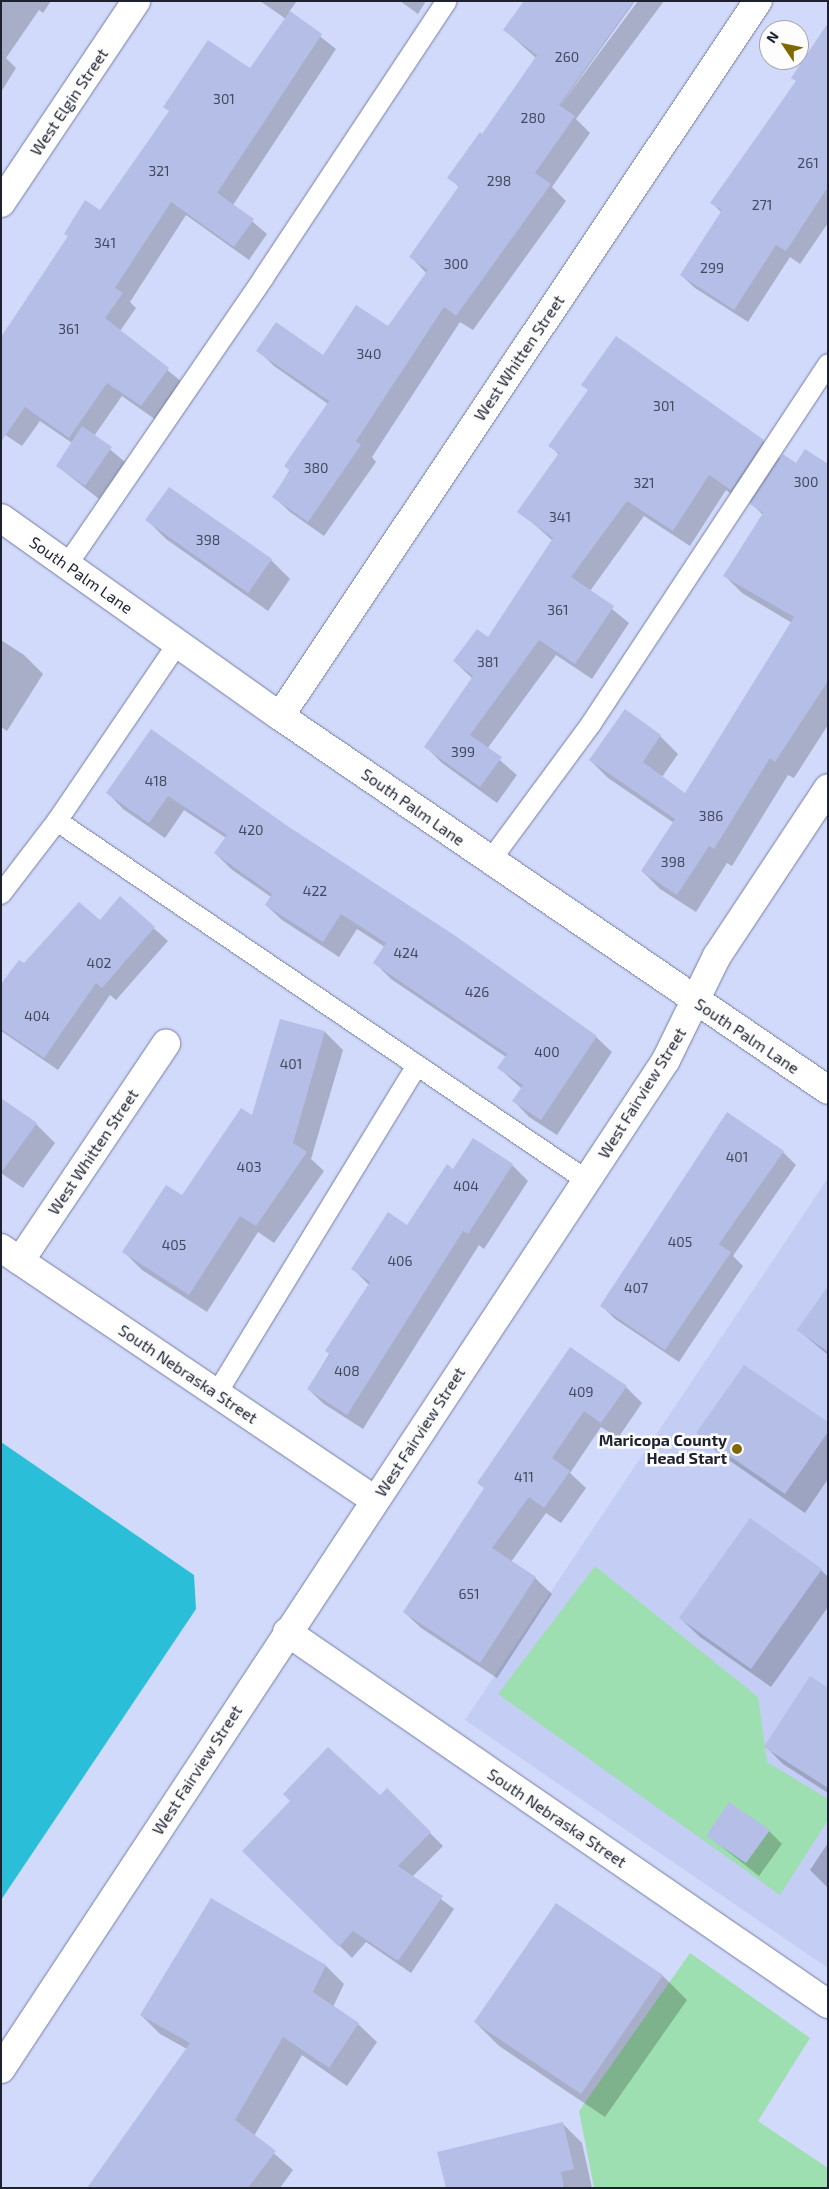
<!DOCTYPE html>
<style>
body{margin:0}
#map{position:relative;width:829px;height:2189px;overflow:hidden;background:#d2dafb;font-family:"Exo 2",sans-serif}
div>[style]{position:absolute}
.built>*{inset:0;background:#c4cdf3}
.green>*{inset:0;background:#9ddfb1}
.water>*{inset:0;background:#2abed9}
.shadow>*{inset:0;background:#0003}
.building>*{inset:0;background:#b4bee6}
.roads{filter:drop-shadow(0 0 1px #747da2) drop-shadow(0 0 1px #747da2)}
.lane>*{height:20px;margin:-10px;padding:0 10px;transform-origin:10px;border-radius:10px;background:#fff}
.street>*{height:28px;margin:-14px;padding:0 14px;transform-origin:14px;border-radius:14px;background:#fff}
.dots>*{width:14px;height:14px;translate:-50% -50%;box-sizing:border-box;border:2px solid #fdfdfd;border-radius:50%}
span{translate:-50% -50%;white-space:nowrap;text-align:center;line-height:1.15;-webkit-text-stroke:5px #fdfdfd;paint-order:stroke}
.number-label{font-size:14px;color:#43485e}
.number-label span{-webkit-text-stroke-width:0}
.street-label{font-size:16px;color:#1d2130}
.poi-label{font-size:16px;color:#1d2130;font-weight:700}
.right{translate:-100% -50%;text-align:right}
.frame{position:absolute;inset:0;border:2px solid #1d2130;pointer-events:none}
.north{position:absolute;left:759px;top:20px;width:50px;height:50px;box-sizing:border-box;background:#fdfdfd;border:1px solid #a3a5ab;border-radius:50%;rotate:304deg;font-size:14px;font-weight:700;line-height:20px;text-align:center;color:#1d2130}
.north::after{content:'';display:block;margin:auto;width:18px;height:22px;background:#806901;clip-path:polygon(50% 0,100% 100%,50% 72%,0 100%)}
</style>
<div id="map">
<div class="built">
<i style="clip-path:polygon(828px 1178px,828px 1968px,465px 1720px)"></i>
</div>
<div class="green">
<i style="clip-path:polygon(595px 1566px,758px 1697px,767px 1762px,828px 1799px,828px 1820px,780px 1895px,498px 1694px)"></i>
<i style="clip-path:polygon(690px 1953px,810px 2038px,758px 2121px,828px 2168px,828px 2188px,594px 2188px,579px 2111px)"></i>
</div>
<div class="water">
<i style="clip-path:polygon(1px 1442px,194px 1575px,196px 1609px,1px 1900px)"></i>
</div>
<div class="shadow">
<i style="clip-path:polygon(1px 1px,51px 1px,43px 13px,39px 10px,6px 58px,16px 68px,1px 92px)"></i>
<i style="clip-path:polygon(260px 1px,297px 1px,289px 12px,336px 49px,233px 205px,267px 234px,249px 260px,186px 215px,130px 302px,136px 308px,120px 331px,183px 383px,156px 420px,122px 396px,94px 436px,125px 462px,99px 499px,57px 466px,72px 443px,40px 421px,22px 446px,1px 432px,101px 212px,250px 70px,286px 19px)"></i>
<i style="clip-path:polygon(400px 1px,426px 1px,418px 14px)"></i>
<i style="clip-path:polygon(538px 1px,635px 1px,557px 110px,638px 1px,664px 1px,576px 119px,590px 133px,552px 187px,566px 201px,473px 330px,460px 322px,372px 457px,376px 462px,324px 536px,290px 512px,274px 497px,328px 404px,274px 366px,258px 350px,323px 357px,388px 327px,427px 274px,411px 257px,460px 188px,449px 177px,482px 136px,536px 58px,505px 30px)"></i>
<i style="clip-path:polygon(828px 25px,828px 223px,800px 264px,790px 257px,748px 322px,695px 288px,681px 275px,722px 213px,711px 202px,797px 82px,793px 78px)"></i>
<i style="clip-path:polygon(583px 385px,763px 441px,781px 459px,797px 465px,828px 465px,828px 725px,794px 778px,788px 775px,732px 866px,727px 863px,696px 912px,660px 889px,642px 871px,674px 823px,608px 778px,590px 760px,625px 711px,660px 736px,678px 754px,662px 777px,685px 795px,792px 623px,742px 593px,725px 576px,763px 515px,750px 502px,747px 506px,726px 490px,690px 546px,644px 516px,590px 591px,629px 623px,592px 679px,556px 655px,487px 749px,517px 775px,497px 803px,442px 763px,425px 746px,473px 679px,454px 661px,488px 639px,553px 541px,519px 511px,559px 455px,550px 445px,589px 391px)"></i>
<i style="clip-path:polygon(147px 520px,271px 560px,290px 579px,268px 611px,166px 539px)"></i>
<i style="clip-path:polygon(1px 640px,24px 655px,43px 674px,7px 731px,1px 727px)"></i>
<i style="clip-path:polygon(151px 731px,285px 826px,596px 1037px,612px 1052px,557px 1135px,529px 1117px,514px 1101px,522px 1089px,499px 1068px,506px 1057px,391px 979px,375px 963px,385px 947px,357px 929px,339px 957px,282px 920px,266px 905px,271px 897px,231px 869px,215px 853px,226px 838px,184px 810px,165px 838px,123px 809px,108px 793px)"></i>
<i style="clip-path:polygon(120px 898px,168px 941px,116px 1000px,110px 995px,58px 1070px,1px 1031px,1px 987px,24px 965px,100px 922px)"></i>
<i style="clip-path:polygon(281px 1020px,325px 1032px,343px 1050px,311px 1159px,324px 1171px,274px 1243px,258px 1232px,207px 1312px,142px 1270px,124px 1252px,182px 1197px,253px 1117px)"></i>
<i style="clip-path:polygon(1px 1099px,36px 1124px,55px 1143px,23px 1188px,1px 1173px)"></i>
<i style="clip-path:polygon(473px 1140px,512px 1165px,528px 1181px,484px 1249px,479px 1245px,363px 1429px,324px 1404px,308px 1389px,370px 1286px,353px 1269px,407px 1227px,453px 1170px)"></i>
<i style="clip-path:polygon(783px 1152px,796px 1165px,733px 1256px,743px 1266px,679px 1362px,615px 1319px,602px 1306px)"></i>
<i style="clip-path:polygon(828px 1288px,828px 1355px,798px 1330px)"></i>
<i style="clip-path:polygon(571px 1348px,626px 1387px,642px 1403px,618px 1438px,601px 1427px,570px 1473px,586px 1488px,561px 1523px,546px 1513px,511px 1562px,535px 1578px,552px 1594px,497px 1678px,421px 1628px,404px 1612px,485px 1489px,479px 1483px)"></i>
<i style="clip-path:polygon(828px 1423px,828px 1479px,805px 1513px,717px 1452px,698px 1433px)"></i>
<i style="clip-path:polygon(821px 1570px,828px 1577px,828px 1607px,771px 1687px,700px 1637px,680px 1618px)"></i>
<i style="clip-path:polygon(828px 1689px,828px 1793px,783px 1764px,766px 1747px)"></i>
<i style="clip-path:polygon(387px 1790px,443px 1846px,412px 1877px,454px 1909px,411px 1973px,366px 1942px,352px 1958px,244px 1851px,292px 1802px,380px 1797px)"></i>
<i style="clip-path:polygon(769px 1831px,782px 1844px,759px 1876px,708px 1836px)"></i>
<i style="clip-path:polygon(828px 1843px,828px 1888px,810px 1870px)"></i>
<i style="clip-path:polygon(556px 1905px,663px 1976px,687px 2000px,605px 2117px,499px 2046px,475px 2022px)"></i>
<i style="clip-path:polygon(326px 1966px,344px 1984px,333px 2007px,358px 2024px,377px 2042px,347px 2086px,302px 2055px,254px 2136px,293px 2170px,280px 2188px,91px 2188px,187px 2049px,160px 2034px,141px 2015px)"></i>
<i style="clip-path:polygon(562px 2123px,582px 2143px,592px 2188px,447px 2188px)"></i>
</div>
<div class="building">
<i style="clip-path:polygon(524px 1px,634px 1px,559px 105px,575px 116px,535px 173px,551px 184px,456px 316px,444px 307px,356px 441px,361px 445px,308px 522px,272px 497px,290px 471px,284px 466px,329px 401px,256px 351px,276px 322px,323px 355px,356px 305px,388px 326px,428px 270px,409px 257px,459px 186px,447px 178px,480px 132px,482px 134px,537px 55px,503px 30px)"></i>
<i style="clip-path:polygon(290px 11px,322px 34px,217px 193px,254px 219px,234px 247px,171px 202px,115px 288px,123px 293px,105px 318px,169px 368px,141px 406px,107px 383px,69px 438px,25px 407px,1px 442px,1px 337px,68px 236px,64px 234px,85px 200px,100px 210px,169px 111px,163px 107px,208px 40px,250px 68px)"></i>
<i style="clip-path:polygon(828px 23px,828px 187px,786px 251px,776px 245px,734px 310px,680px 275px,722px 210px,710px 203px,796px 81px,791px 78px)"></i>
<i style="clip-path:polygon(616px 336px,764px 440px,731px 490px,709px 475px,673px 531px,627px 501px,571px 577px,614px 606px,575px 664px,539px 640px,470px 735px,502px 757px,480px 787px,424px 747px,473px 676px,453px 661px,477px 629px,488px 637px,553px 538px,517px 512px,559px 453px,548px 446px,588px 390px,581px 385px)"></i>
<i style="clip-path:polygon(82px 426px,112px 447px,85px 486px,56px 466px)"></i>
<i style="clip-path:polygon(805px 449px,828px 464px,828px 681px,775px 762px,770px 758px,714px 849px,709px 846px,677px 895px,641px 871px,675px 819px,589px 760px,625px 709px,661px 735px,643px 762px,685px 793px,794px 617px,723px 576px,763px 513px,750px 504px,783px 454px,796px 463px)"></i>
<i style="clip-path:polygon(169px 487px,272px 559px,248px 593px,145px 520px)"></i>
<i style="clip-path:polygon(151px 729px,286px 825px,454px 935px,597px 1036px,541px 1120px,512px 1101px,523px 1085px,497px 1068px,507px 1054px,373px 963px,386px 943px,341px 914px,323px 942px,265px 905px,272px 894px,214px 853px,227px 835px,168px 796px,149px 823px,106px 793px)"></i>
<i style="clip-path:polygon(120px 896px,155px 927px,102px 988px,96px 983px,44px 1058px,1px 1029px,1px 984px,19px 960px,24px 963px,79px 902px,100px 920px)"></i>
<i style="clip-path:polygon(280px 1019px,325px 1031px,293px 1143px,307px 1152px,256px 1226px,240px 1216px,189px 1295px,122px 1252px,166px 1185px,182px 1195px,241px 1108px,252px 1115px)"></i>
<i style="clip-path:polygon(1px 1098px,37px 1123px,1px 1173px)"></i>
<i style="clip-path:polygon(727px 1112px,784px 1151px,719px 1244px,731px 1252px,665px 1350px,600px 1306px)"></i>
<i style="clip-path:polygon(473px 1138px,513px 1164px,468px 1234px,463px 1231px,347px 1415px,307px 1389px,330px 1354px,325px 1351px,370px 1282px,351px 1269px,388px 1212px,407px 1225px,447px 1164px,453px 1169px)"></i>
<i style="clip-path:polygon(828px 1286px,828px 1352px,797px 1330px)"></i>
<i style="clip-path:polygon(570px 1347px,627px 1386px,601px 1423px,584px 1411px,552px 1458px,570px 1471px,544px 1508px,529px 1497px,492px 1548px,536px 1577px,480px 1663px,403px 1612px,484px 1488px,477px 1483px)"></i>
<i style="clip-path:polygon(744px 1365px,828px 1422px,828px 1432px,785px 1494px,696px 1433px)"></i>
<i style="clip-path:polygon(750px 1518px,822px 1569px,751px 1669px,679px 1618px)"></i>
<i style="clip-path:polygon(810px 1676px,828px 1688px,828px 1788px,764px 1747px)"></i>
<i style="clip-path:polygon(328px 1747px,380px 1795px,387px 1788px,431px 1832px,398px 1866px,443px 1896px,398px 1961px,353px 1931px,339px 1947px,242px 1851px,290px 1801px,283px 1794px)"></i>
<i style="clip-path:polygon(729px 1802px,770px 1830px,746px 1863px,706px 1836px)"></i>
<i style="clip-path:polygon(211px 1898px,326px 1965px,313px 1992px,359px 2023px,329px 2068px,283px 2037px,235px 2120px,276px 2151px,248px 2188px,87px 2188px,190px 2043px,140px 2015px)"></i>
<i style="clip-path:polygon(556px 1903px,663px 1975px,581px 2094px,474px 2022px)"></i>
<i style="clip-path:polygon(563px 2122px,574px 2169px,561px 2172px,564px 2188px,446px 2188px,437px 2152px)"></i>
</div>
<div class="roads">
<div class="lane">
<i style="left:67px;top:565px;width:349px;rotate:-55.6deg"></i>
<i style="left:264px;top:277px;width:331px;rotate:-56.5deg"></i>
<i style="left:178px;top:643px;width:215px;rotate:124.2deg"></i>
<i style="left:57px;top:821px;width:639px;rotate:34.16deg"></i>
<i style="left:490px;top:861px;width:170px;rotate:-53.6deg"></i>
<i style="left:591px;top:724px;width:431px;rotate:-56.6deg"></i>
<i style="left:1px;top:894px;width:92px;rotate:-52.5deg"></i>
<i style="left:217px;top:1393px;width:384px;rotate:-58.6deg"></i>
</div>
<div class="street">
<i style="left:1px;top:203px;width:243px;rotate:-56.2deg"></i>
<i style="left:1px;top:518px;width:342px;rotate:35.4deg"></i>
<i style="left:280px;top:716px;width:663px;rotate:34.31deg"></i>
<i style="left:280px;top:716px;width:860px;rotate:-56.24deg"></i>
<i style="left:1px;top:1248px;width:451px;rotate:34deg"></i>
<i style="left:20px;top:1261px;width:262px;rotate:-56.1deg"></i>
<i style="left:287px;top:1632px;width:657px;rotate:34.51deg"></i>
<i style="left:1px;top:2069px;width:1208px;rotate:-56.61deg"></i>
<i style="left:666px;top:1060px;width:116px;rotate:-63.9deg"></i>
<i style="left:717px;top:956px;width:201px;rotate:-56.5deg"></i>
</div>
</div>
<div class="dots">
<i style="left:737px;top:1449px;background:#806901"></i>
</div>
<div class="number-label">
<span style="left:567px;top:57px">260</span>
<span style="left:224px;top:99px">301</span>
<span style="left:533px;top:118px">280</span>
<span style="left:808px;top:163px">261</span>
<span style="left:159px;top:171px">321</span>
<span style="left:499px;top:181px">298</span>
<span style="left:762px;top:205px">271</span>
<span style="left:105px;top:243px">341</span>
<span style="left:456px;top:264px">300</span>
<span style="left:712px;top:268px">299</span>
<span style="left:69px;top:329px">361</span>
<span style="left:369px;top:354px">340</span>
<span style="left:664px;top:406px">301</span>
<span style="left:316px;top:468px">380</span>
<span style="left:806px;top:482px">300</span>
<span style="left:644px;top:483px">321</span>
<span style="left:560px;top:517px">341</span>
<span style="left:208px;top:540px">398</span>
<span style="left:558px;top:610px">361</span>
<span style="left:488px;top:662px">381</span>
<span style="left:463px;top:752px">399</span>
<span style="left:156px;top:781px">418</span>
<span style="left:711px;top:816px">386</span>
<span style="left:251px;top:830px">420</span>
<span style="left:673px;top:862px">398</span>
<span style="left:315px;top:891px">422</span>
<span style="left:406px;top:953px">424</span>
<span style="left:99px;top:963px">402</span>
<span style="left:477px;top:992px">426</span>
<span style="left:37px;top:1016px">404</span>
<span style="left:547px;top:1052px">400</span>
<span style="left:291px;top:1064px">401</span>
<span style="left:737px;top:1157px">401</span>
<span style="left:249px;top:1167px">403</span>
<span style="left:466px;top:1186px">404</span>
<span style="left:680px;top:1242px">405</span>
<span style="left:174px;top:1245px">405</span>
<span style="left:400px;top:1261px">406</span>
<span style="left:636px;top:1288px">407</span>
<span style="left:347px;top:1371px">408</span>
<span style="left:581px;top:1392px">409</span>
<span style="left:524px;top:1477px">411</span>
<span style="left:469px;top:1594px">651</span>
</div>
<div class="street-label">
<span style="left:69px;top:102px;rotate:-56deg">West Elgin Street</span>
<span style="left:519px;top:358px;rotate:-56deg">West Whitten Street</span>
<span style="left:81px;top:575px;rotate:35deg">South Palm Lane</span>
<span style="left:413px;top:807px;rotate:35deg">South Palm Lane</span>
<span style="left:747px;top:1036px;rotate:34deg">South Palm Lane</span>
<span style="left:642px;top:1093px;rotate:-58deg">West Fairview Street</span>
<span style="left:93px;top:1152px;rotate:-56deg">West Whitten Street</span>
<span style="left:188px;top:1374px;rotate:34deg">South Nebraska Street</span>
<span style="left:420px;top:1432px;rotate:-57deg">West Fairview Street</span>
<span style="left:197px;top:1770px;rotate:-57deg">West Fairview Street</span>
<span style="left:557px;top:1818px;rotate:34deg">South Nebraska Street</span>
</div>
<div class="poi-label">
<span class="right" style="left:727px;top:1449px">Maricopa County<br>Head Start</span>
</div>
<div class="frame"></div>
<div class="north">N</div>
</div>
